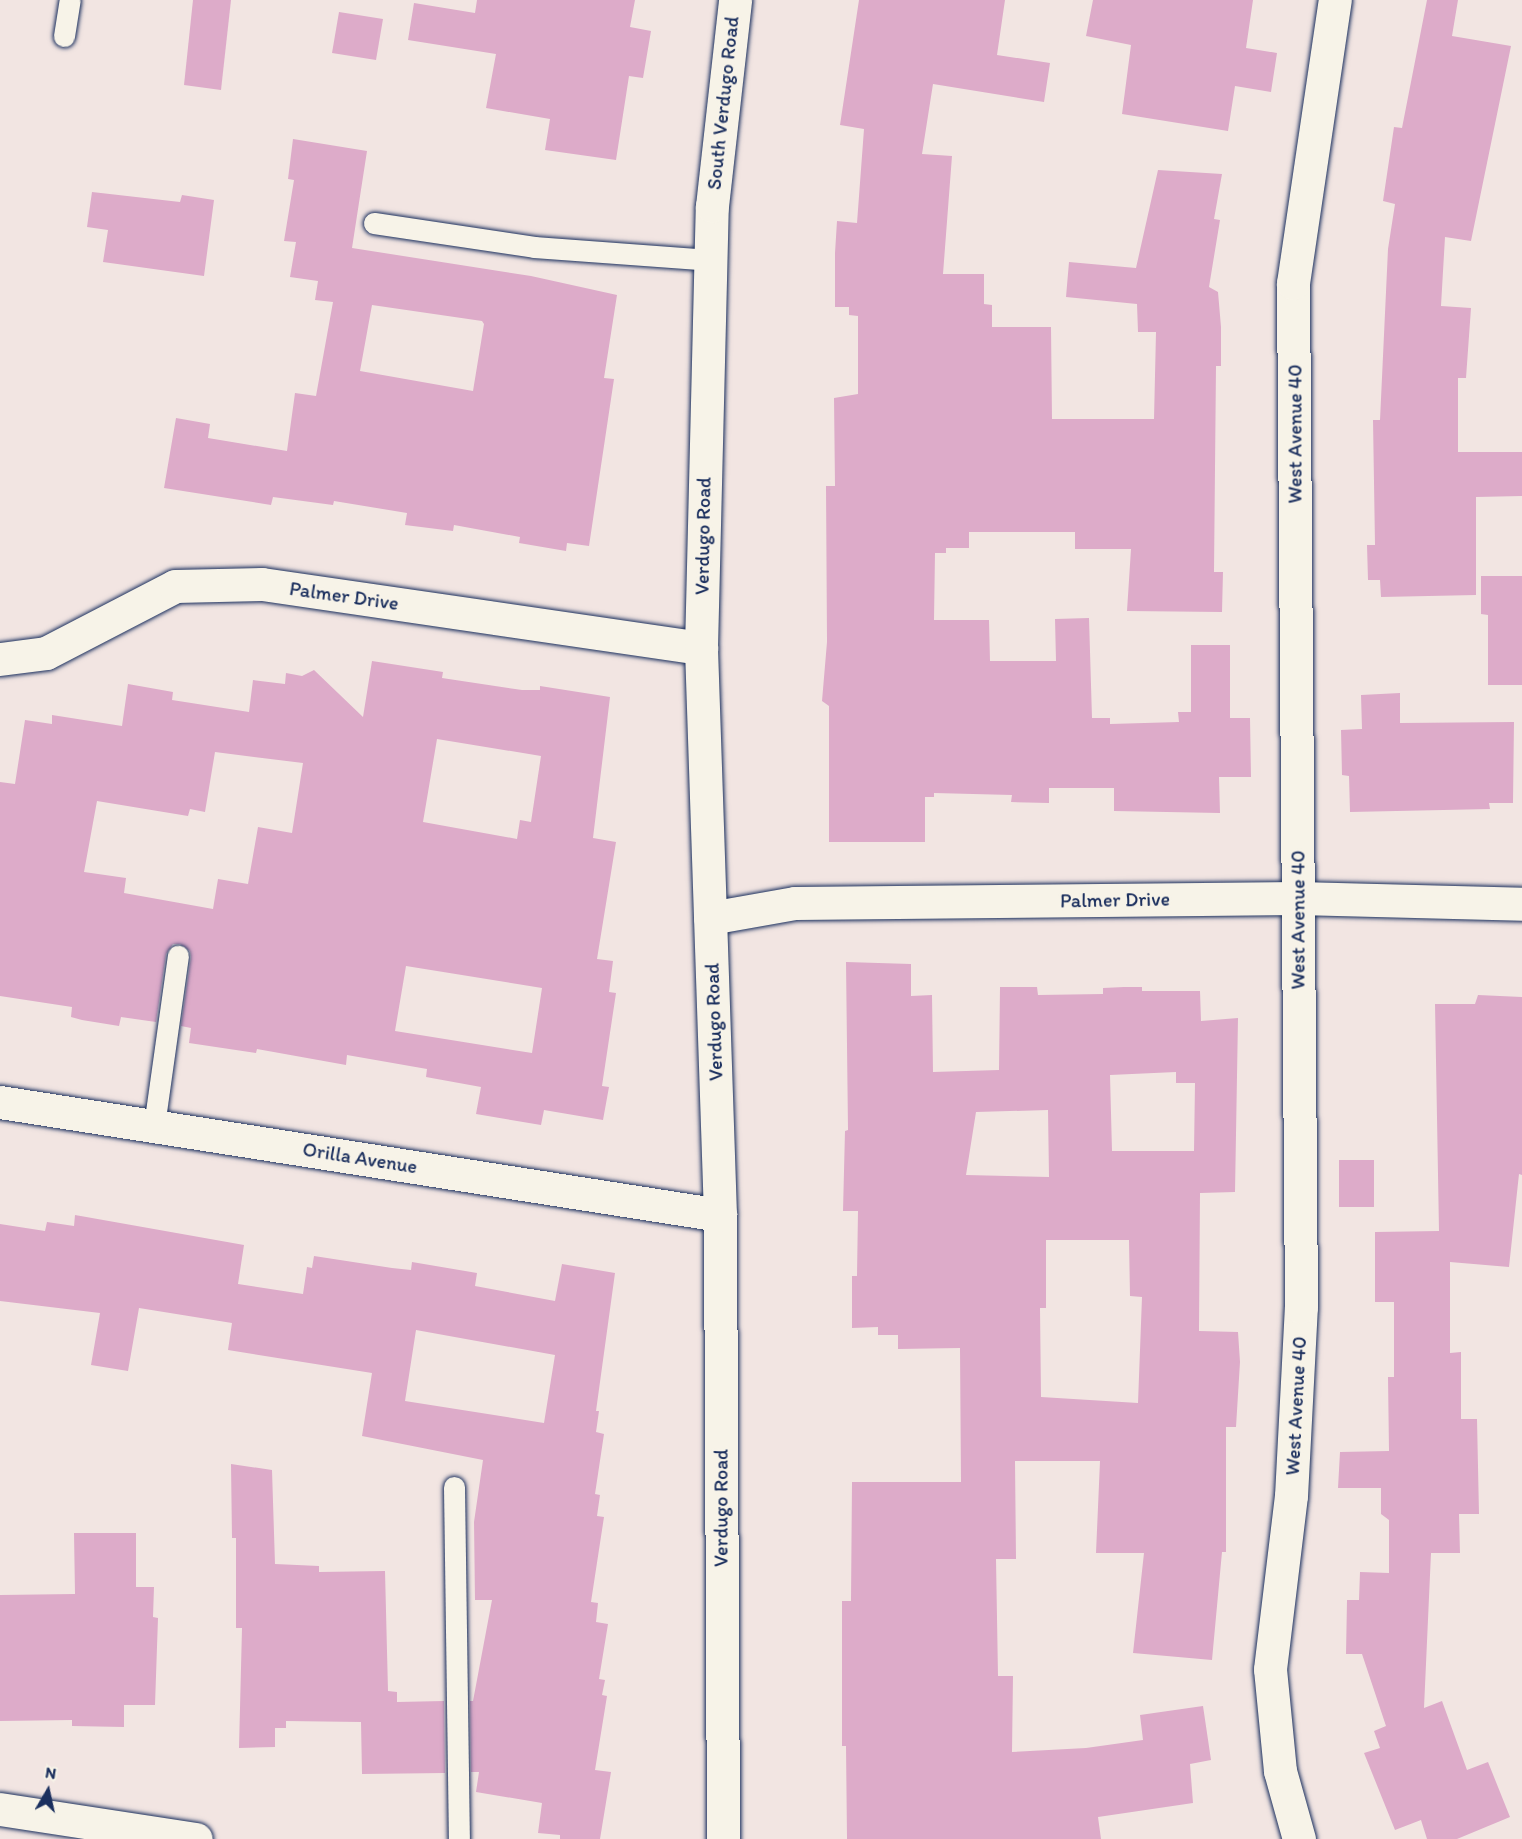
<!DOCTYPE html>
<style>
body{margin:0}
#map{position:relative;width:1522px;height:1839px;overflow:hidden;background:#f2e5e2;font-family:Itim,sans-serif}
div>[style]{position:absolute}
.building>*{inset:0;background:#ddabc9}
.roads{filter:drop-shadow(0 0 2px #1b2f5e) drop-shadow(0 0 2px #1b2f5e)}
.lane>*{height:21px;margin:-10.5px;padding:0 10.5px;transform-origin:10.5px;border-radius:10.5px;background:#f7f3e8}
.street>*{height:33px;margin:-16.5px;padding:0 16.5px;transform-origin:16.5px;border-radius:16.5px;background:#f7f3e8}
.secondary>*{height:33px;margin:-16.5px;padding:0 16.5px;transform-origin:16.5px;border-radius:16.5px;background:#f7f3e8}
span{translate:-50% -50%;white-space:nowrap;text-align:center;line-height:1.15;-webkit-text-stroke:5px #f7f3e8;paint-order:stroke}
.street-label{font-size:20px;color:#1b2f5e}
.north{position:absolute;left:18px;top:1761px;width:60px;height:60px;-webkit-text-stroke:4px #f7f3e8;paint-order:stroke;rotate:9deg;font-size:16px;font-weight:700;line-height:24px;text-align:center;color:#1b2f5e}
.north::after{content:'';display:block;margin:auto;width:21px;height:27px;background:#1b2f5e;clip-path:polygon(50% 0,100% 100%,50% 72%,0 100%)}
</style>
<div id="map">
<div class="building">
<i style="clip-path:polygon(193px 0,231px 0,221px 90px,184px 85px)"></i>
<i style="clip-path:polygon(477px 0,635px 0,630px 27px,651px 31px,643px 78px,629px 76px,616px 160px,545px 150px,550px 119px,486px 108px,496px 54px,408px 40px,414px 3px,475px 13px)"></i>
<i style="clip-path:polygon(859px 0,1005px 0,997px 55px,1050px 63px,1044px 102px,933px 84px,922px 154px,952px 156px,943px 274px,984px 274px,984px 304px,992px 305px,992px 327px,1051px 327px,1052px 419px,1154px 419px,1156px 332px,1138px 332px,1137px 304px,1066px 297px,1069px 262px,1136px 268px,1158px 170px,1222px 174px,1214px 219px,1220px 220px,1209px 287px,1218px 292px,1221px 327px,1221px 366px,1216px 366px,1214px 572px,1223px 572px,1222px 612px,1127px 611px,1131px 549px,1075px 549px,1075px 532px,969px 532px,969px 548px,946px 548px,946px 553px,935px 553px,934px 620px,989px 620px,990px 661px,1056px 661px,1055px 619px,1089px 618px,1092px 718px,1110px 718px,1110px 724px,1179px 722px,1178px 712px,1191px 712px,1191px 645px,1230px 645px,1230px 718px,1250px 718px,1251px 777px,1219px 777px,1220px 813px,1114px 811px,1114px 788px,1049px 788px,1049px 803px,1011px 802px,1012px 795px,934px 793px,934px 797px,925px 797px,925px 842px,829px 842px,829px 706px,822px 701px,827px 642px,826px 486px,835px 486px,834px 398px,858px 394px,858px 316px,849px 315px,849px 307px,835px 307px,835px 253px,837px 221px,857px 223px,864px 129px,840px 125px)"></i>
<i style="clip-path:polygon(1093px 0,1253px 0,1246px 48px,1277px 53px,1271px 92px,1235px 86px,1228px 131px,1122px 114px,1131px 45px,1086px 36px)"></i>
<i style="clip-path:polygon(1427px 0,1458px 0,1452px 36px,1511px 46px,1471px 241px,1445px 237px,1441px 306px,1471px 308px,1466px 378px,1458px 378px,1458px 452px,1522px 452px,1522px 496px,1476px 497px,1476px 595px,1381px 597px,1380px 580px,1368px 580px,1367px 545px,1375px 545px,1373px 420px,1380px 420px,1388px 249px,1395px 204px,1383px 201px,1394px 127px,1402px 128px)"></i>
<i style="clip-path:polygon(339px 12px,383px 19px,376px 60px,332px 53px)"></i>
<i style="clip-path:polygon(evenodd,293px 139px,367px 151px,352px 248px,531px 276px,617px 295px,604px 378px,614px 379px,589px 546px,567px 543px,566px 551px,519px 543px,520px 537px,454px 525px,453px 531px,405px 525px,407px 513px,334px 501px,333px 505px,273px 497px,271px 505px,164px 488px,176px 418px,210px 424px,208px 438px,287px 451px,295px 393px,316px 396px,333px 302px,315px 300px,318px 281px,290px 277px,296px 242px,284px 241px,294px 180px,288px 179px,293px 139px,372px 305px,482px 321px,484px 324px,473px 391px,360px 371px,372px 305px)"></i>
<i style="clip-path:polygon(92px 192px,180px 202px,182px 195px,214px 200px,204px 276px,103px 262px,108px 230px,87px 227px)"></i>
<i style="clip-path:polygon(1481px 576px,1522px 576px,1522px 685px,1488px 685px,1488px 615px,1481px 614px)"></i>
<i style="clip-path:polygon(evenodd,372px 661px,443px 672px,442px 678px,522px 690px,540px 690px,540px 686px,610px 697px,593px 838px,616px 842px,597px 959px,613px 961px,609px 992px,616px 993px,602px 1086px,609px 1087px,603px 1120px,544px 1110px,541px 1125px,476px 1114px,481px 1087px,426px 1077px,427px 1069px,347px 1055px,346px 1065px,257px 1049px,256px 1053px,189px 1043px,191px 1028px,181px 1026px,191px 957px,190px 951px,180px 944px,173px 944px,166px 954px,156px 1022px,121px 1017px,119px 1026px,82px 1020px,71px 1017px,72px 1007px,0 996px,0 782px,15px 784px,25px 720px,52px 724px,52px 715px,122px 726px,128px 684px,173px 692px,172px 700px,249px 712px,253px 680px,285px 684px,286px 673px,302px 676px,314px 670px,363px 717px,372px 661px,437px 739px,541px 756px,531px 822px,520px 820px,517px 839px,423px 822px,437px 739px,372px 661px,215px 752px,303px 763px,292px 833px,258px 827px,248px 884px,218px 879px,213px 909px,124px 893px,126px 878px,84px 872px,97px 801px,188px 816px,190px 809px,205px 812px,215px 752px,372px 661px,406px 966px,542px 988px,532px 1053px,395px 1031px,406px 966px)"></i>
<i style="clip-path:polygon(1400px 693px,1400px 723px,1514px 722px,1513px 803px,1489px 803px,1490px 809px,1350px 812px,1349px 776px,1342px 775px,1341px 730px,1362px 729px,1361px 695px)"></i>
<i style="clip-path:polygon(evenodd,846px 962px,911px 964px,911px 996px,932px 995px,933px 1072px,999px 1070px,1000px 987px,1037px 987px,1038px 995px,1103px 994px,1103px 988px,1124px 987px,1142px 987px,1142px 991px,1200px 991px,1201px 1021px,1238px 1018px,1235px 1192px,1200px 1193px,1199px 1331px,1238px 1332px,1240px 1362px,1236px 1427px,1226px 1427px,1226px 1552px,1222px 1552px,1212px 1660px,1133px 1653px,1144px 1553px,1096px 1553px,1100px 1461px,1015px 1461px,1016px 1559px,996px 1559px,998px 1676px,1013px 1676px,1012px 1752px,1086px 1748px,1143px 1740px,1140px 1715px,1203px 1706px,1211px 1760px,1190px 1764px,1193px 1803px,1098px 1817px,1101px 1839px,847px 1839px,846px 1746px,842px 1746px,842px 1601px,851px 1601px,852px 1482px,961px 1482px,960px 1348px,898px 1349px,898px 1335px,878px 1335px,878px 1327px,852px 1328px,852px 1276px,857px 1276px,858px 1211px,843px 1211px,845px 1131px,848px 1130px,846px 962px,1176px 1072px,1176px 1083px,1195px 1083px,1194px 1151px,1112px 1151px,1110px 1075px,1176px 1072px,846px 962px,1048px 1110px,1049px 1177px,966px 1175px,976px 1112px,1048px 1110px,846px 962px,1046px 1240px,1129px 1240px,1130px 1296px,1142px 1297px,1138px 1403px,1041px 1397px,1040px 1308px,1046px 1308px,1046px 1240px)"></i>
<i style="clip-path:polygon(1478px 995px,1522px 997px,1522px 1175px,1519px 1174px,1509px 1267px,1450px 1262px,1450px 1353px,1461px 1352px,1461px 1419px,1477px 1419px,1479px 1514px,1459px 1514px,1460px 1553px,1431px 1553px,1424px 1708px,1442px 1701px,1467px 1770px,1488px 1762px,1510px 1817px,1457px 1839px,1427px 1839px,1421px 1820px,1395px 1830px,1364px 1753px,1380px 1748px,1374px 1731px,1386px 1726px,1362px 1654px,1346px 1654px,1347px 1600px,1359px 1600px,1360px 1572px,1389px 1573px,1389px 1520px,1381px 1514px,1381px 1488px,1338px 1488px,1340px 1452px,1389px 1451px,1388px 1377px,1394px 1377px,1394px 1302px,1375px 1302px,1375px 1232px,1439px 1231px,1435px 1004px,1475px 1004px)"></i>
<i style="clip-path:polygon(1339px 1160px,1374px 1160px,1374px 1207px,1339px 1207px)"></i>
<i style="clip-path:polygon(evenodd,75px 1215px,244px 1245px,238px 1284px,303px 1294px,307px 1267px,312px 1268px,314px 1256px,392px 1268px,411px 1270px,412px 1262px,477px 1273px,475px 1286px,555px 1301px,562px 1264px,615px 1273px,596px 1411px,599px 1411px,596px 1432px,604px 1434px,595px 1494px,600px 1495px,597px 1516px,604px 1517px,591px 1602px,598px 1603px,596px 1622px,608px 1624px,599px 1679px,605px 1680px,602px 1695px,607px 1696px,595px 1770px,611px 1772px,600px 1839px,560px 1839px,560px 1835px,538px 1833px,542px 1803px,476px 1792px,479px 1772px,471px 1772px,470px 1701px,473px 1701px,492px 1600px,475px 1600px,474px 1522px,483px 1460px,362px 1436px,372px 1373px,228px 1350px,232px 1323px,139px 1308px,128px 1371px,91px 1365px,100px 1313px,0 1301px,0 1224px,45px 1231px,47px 1222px,74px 1226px,75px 1215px,416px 1330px,555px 1355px,544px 1423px,405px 1401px,416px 1330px)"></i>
<i style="clip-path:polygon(231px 1464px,272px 1470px,275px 1564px,319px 1566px,319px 1572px,385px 1571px,388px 1691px,397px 1692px,397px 1702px,444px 1701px,445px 1773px,362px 1774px,361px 1722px,286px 1721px,286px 1728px,275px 1728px,275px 1747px,239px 1748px,242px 1628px,236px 1628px,236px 1538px,232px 1538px)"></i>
<i style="clip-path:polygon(74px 1533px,136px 1533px,136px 1587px,154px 1587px,153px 1617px,158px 1618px,155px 1705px,124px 1705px,124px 1727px,72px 1726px,72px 1720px,0 1721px,0 1595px,75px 1594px)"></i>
</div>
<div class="roads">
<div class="lane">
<i style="left:64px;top:36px;width:36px;rotate:-81deg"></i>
<i style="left:374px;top:223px;width:162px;rotate:8.5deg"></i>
<i style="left:534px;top:247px;width:176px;rotate:4.2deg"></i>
<i style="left:154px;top:1126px;width:172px;rotate:-82deg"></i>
<i style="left:454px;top:1487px;width:352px;rotate:89.2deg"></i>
</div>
<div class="street">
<i style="left:0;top:659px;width:46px;rotate:-7.4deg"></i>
<i style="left:46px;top:653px;width:145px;rotate:-27.4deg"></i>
<i style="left:175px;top:586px;width:87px;rotate:-1.3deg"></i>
<i style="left:262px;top:584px;width:444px;rotate:8.3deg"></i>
<i style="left:710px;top:918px;width:86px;rotate:-10deg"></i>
<i style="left:795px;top:903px;width:503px;rotate:-0.57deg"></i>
<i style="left:1298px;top:898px;width:224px;rotate:1.5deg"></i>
<i style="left:0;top:1102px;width:729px;rotate:8.92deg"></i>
<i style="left:0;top:1809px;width:198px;rotate:8.7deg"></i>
<i style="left:1299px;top:1839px;width:71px;rotate:-105.6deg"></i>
<i style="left:1280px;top:1771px;width:102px;rotate:-95.6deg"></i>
<i style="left:1270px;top:1669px;width:174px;rotate:-83.1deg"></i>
<i style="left:1291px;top:1496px;width:189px;rotate:-87deg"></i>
<i style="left:1301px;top:1307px;width:1024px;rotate:-90.45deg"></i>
<i style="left:1293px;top:283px;width:286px;rotate:-81.6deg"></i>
</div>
<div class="secondary">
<i style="left:723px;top:1839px;width:624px;rotate:-90.28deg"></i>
<i style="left:720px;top:1215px;width:567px;rotate:-91.92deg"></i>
<i style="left:701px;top:648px;width:442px;rotate:-88.6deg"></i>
<i style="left:712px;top:206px;width:207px;rotate:-83.6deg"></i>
</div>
</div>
<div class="street-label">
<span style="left:723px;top:103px;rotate:-84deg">South Verdugo Road</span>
<span style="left:1295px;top:434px;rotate:-90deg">West Avenue 40</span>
<span style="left:703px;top:536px;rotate:-89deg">Verdugo Road</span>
<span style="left:344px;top:596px;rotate:8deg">Palmer Drive</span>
<span style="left:1115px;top:900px;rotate:-1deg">Palmer Drive</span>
<span style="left:1298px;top:920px;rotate:-90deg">West Avenue 40</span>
<span style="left:714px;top:1022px;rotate:-92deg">Verdugo Road</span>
<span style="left:360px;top:1158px;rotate:9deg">Orilla Avenue</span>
<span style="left:1296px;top:1406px;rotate:-87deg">West Avenue 40</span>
<span style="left:721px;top:1508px;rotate:-90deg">Verdugo Road</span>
</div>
<div class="north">N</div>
</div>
